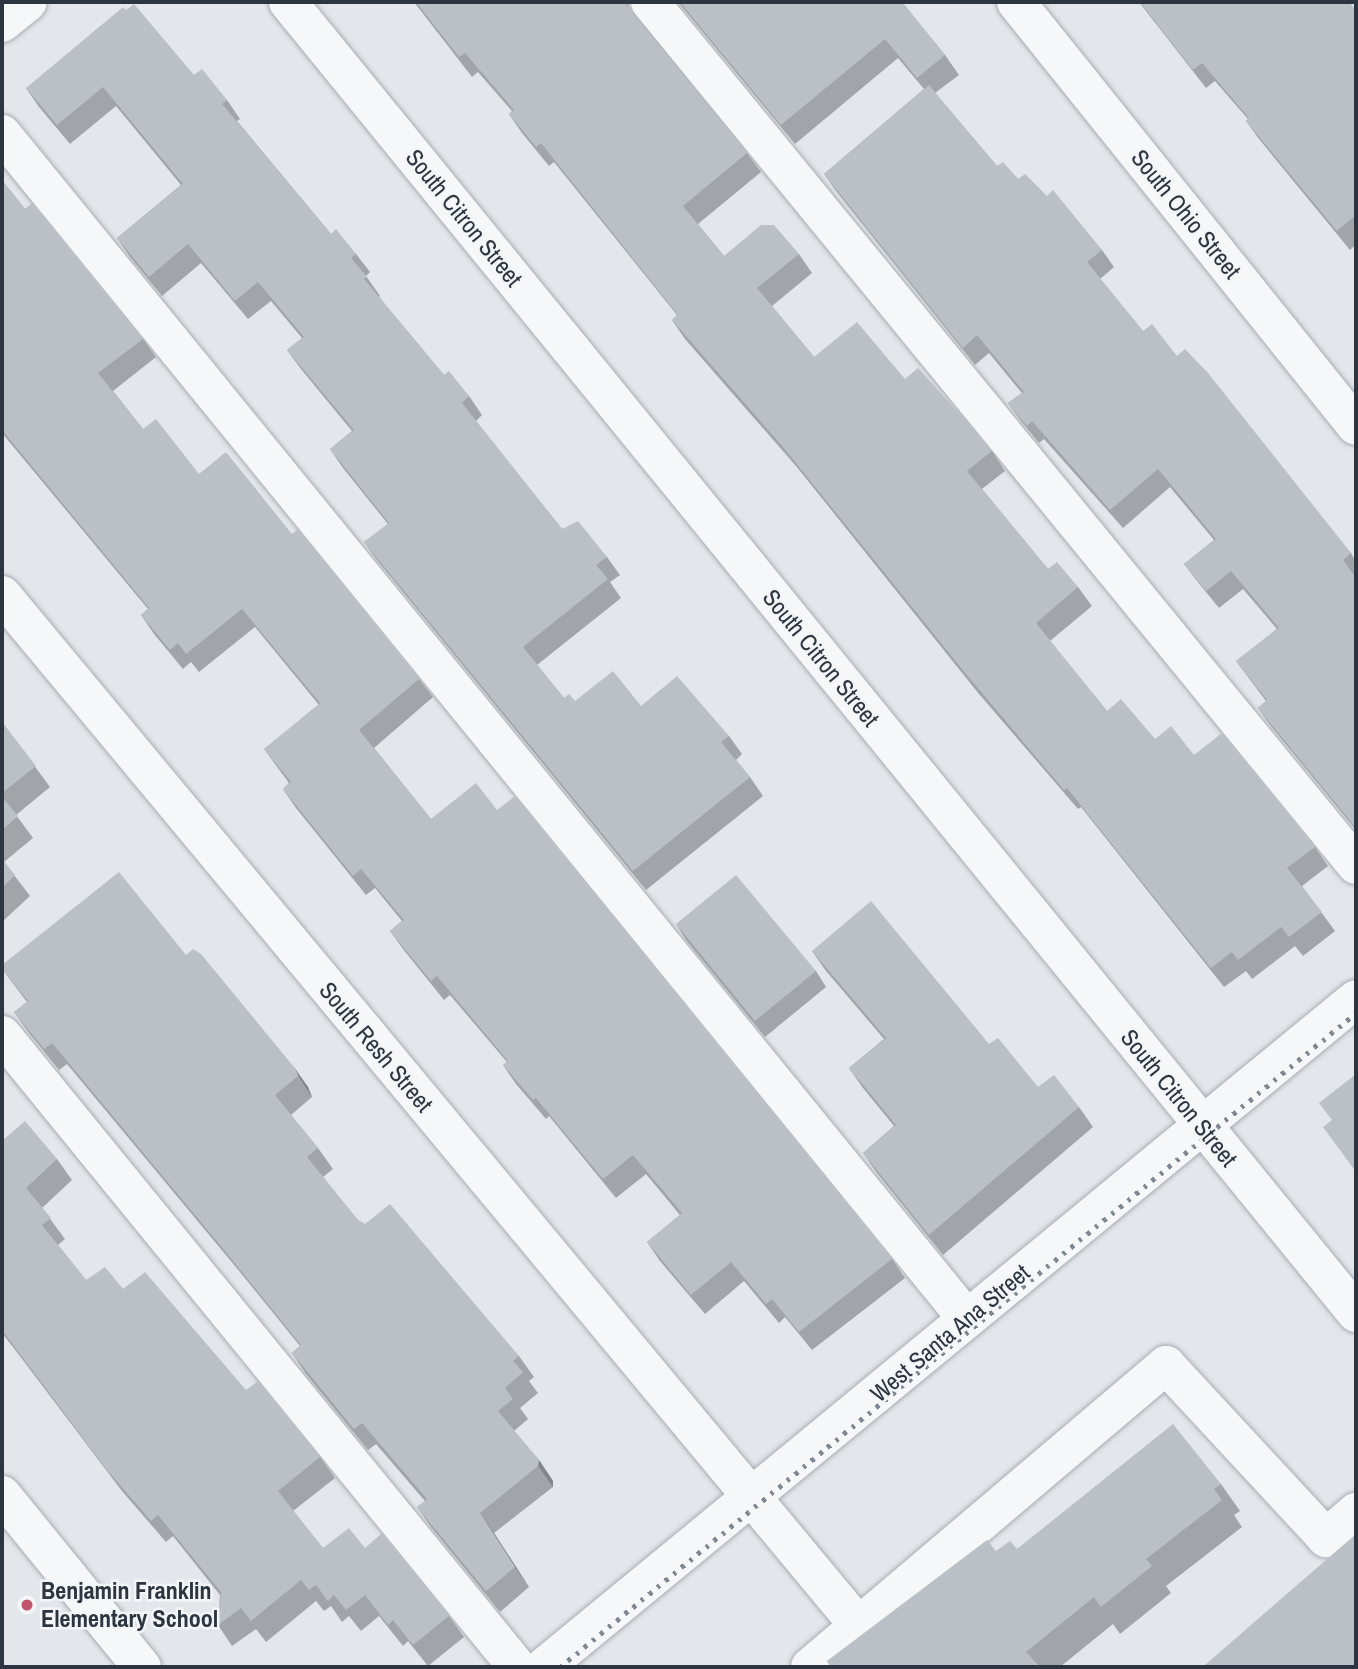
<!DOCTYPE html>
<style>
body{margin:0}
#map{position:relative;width:1358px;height:1669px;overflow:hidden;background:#e3e6ea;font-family:"Archivo Narrow",sans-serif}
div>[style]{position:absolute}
.roads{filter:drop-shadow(0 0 2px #a8adb4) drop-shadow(0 0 2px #a8adb4)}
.minor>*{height:38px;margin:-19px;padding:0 19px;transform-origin:19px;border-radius:19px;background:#f5f7f8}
.rail>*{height:5px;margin-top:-2.5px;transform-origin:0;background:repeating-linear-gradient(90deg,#7e8792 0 3.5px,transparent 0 10.5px)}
.wall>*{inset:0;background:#a1a5aa}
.shaded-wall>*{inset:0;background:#83868b}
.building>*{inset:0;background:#bbc0c6}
.dots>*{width:19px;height:19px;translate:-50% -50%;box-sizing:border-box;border:4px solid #f3f5f7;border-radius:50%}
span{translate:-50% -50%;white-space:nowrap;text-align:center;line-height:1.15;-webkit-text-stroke:5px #f3f5f7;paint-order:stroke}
.street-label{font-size:24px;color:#2c3540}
.poi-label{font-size:24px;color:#2c3540;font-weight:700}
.left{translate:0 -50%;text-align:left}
.frame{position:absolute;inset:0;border:4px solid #2c3540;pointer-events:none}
</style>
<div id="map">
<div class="roads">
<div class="minor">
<i style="left:288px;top:2px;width:1691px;rotate:50.83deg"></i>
<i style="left:650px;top:2px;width:1115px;rotate:50.71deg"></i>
<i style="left:1016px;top:2px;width:543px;rotate:51.27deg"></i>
<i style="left:2px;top:23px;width:33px;rotate:-39deg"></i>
<i style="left:2px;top:134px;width:1528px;rotate:50.84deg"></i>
<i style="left:2px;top:595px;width:1341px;rotate:50.27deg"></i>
<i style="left:2px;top:1035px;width:815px;rotate:50.82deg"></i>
<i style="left:2px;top:1495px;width:222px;rotate:50.9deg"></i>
<i style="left:544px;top:1667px;width:1051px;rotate:-39.44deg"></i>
<i style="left:810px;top:1667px;width:467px;rotate:-40.3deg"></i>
<i style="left:1166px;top:1365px;width:236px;rotate:47.2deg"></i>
<i style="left:1326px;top:1538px;width:40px;rotate:-41deg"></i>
</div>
</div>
<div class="rail">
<i style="left:560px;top:1667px;width:1030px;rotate:-39.41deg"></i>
</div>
<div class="wall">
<i style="clip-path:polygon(414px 2px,629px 2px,628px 5px,631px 10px,747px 153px,761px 172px,698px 224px,724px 256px,799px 254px,812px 273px,772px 306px,814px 357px,905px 379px,992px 451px,1005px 471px,982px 489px,1048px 569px,1078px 587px,1092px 606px,1050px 641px,1107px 711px,1155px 739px,1194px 755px,1315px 847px,1328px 866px,1302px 886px,1335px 931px,1303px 956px,1295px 946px,1252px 979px,1246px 971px,1224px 987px,1081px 807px,1078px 809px,979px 694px,796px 466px,685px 339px,672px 320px,677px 315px,554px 162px,549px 166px,522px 133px,509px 114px,512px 111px,478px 72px,472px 77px)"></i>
<i style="clip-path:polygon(678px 2px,902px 2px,945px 55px,959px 75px,935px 93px,997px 166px,1018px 179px,1102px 250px,1114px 267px,1100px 279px,1143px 331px,1177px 356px,1351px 553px,1356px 562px,1356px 830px,1270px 725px,1258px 708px,1266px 701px,1236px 661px,1277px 629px,1243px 589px,1219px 608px,1197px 581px,1184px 564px,1214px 540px,1170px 487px,1123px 528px,1044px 439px,1039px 443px,1021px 421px,1008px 403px,1022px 393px,989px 353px,975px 365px,836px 191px,824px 174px,924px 89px,898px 58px,795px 144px)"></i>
<i style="clip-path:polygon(1139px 2px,1349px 2px,1356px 11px,1356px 244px,1350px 250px,1259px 139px,1246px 121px,1248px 119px,1215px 81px,1206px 88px)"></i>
<i style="clip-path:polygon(194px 75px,227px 100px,240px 119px,237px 121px,331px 234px,356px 254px,370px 272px,366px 276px,380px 296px,379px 297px,444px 375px,469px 396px,482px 415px,476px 421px,562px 529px,607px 557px,620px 575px,610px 582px,621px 598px,537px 665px,564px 698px,575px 701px,641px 706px,729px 736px,742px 754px,736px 760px,750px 777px,763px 796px,646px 890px,377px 560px,364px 542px,388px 524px,343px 468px,330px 449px,352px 431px,301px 369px,287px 350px,302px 338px,271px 301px,248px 319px,201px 263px,162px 296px,130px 257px,117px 238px,181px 185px,116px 106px,70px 144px,39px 107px,26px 88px)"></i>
<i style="clip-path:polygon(2px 180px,25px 209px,143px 339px,156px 357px,113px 391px,143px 429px,199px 474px,292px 534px,419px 679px,433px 697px,374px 748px,431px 819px,497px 810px,892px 1259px,905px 1278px,812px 1350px,785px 1317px,779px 1323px,744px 1281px,705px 1314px,660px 1261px,647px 1242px,680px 1215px,646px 1174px,616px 1198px,549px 1116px,546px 1119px,516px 1084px,503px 1065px,507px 1062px,450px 995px,444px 1000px,403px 949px,390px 931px,402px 921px,375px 888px,366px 895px,296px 808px,283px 789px,289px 783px,264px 749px,319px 705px,255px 627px,199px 672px,191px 662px,183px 669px,154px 634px,141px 615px,148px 609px,2px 433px)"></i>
<i style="clip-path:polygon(2px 722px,50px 787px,16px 815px,33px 838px,4px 862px,30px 896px,2px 922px)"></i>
<i style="clip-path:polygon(676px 924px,816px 971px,826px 987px,765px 1037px,686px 940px)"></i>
<i style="clip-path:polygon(812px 951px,989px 1044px,1038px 1087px,1079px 1107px,1093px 1127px,943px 1255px,877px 1173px,863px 1153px,894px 1126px,863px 1088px,849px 1068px,884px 1039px,826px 971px)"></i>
<i style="clip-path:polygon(186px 955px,308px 1087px,312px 1097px,291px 1115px,318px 1148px,333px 1169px,323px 1177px,357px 1219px,519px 1356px,534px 1377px,529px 1381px,538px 1393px,520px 1408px,528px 1419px,514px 1431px,539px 1460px,553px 1481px,553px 1487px,494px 1533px,529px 1587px,500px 1612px,431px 1527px,417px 1507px,425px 1501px,376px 1444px,368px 1450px,306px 1374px,292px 1353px,300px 1346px,240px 1272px,67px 1064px,59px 1070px,29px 1033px,14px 1012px,27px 1002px,2px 969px)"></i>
<i style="clip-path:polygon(2px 1141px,57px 1159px,72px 1180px,42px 1208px,65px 1239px,58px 1245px,86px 1280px,123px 1289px,246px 1390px,320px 1457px,335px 1478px,293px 1511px,323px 1548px,365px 1548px,449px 1616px,464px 1637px,428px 1666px,408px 1641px,403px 1646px,379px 1616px,361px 1631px,349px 1616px,342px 1622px,331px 1606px,324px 1611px,316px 1601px,266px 1642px,256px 1629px,232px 1646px,218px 1625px,220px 1595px,173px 1536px,166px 1542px,122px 1491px,16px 1351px,2px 1333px)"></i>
<i style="clip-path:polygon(1221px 1484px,1240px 1511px,1234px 1515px,1242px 1527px,1166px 1586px,1171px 1593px,1120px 1634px,1113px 1624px,1060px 1667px,831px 1667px,827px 1661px,996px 1551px,1017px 1549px)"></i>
</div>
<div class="shaded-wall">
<i style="clip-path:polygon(294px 1067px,308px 1087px,312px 1097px,298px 1076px)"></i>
<i style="clip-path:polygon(539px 1460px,553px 1481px,553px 1487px,538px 1466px)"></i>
<i style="clip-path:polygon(480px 1513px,494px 1533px,529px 1587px,515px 1567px)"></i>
</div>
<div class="building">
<i style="clip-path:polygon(416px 2px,624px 2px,747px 153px,683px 206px,724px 256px,761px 225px,774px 225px,799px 254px,757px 288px,814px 357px,857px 322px,905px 379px,918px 368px,972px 427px,992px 451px,967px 471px,1048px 569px,1057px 562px,1078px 587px,1036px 623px,1107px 711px,1121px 699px,1155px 739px,1171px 726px,1194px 755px,1222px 733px,1315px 847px,1287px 868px,1322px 912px,1289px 937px,1281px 927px,1238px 960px,1232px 952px,1211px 968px,1067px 788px,1064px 790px,966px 674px,783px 447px,672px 320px,678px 315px,541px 143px,536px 147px,509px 114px,514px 110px,465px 53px,459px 57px)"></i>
<i style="clip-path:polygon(680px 2px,902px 2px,945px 55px,917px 78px,885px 39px,781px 125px)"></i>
<i style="clip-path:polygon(1140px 2px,1349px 2px,1356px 11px,1356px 215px,1337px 231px,1246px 121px,1249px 118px,1202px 63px,1193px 70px)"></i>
<i style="clip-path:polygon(134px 4px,194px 75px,202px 69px,227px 100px,222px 104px,331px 234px,336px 229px,356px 254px,351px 258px,367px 277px,364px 279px,444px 375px,449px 371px,469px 396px,462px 403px,562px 529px,578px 521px,607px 557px,596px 565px,608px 579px,523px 647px,564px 698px,569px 694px,575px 701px,613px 671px,641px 706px,677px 676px,729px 736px,721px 742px,750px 777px,633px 871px,364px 542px,389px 523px,330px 449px,354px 430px,287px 350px,304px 337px,258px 282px,235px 301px,188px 244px,149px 277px,117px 238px,183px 184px,103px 87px,57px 125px,26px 88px,123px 7px,126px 10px)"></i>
<i style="clip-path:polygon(929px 85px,997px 166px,1003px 162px,1018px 179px,1025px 174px,1047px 196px,1053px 190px,1102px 250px,1087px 262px,1143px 331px,1152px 324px,1177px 356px,1185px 349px,1208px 373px,1351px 553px,1343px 560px,1356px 578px,1356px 828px,1258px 708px,1267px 700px,1236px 661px,1279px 628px,1231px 571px,1206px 591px,1184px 564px,1216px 539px,1158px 469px,1110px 510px,1032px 421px,1027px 426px,1008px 403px,1024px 392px,977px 335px,963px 348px,824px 174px)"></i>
<i style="clip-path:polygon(2px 180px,25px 209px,32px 203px,143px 339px,98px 373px,143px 429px,156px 419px,199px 474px,226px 452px,292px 534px,298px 529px,419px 679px,359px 730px,431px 819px,476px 783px,497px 810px,515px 796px,892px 1259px,799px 1332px,772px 1299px,766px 1304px,731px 1262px,691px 1295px,647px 1242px,682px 1213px,633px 1155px,603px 1179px,536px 1098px,533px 1100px,503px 1065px,508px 1061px,437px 976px,431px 981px,390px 931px,404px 920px,361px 869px,353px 876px,283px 789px,291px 782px,264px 749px,320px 703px,242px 609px,186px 654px,178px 643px,170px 650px,141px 615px,149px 608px,2px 430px)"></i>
<i style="clip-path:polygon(2px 722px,36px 766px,2px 793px)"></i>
<i style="clip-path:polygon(2px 797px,18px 816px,2px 830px)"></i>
<i style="clip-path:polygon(2px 859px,15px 875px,2px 888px)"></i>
<i style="clip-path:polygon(119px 872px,186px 955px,193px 949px,201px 954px,294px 1067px,298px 1076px,275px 1095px,318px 1148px,307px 1157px,357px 1219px,365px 1224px,390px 1204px,519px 1356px,513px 1361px,523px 1372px,505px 1388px,513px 1399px,498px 1411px,539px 1460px,538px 1466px,480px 1513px,515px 1567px,486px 1591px,417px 1507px,427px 1499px,362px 1423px,354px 1429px,292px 1353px,301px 1345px,225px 1251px,52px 1043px,44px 1049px,14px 1012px,28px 1001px,2px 969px,2px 965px)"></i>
<i style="clip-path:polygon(736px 875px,816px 971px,755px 1021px,676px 924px)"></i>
<i style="clip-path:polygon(871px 901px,989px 1044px,998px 1038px,1038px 1087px,1054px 1075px,1079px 1107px,929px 1235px,863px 1153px,896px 1125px,849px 1068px,886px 1038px,812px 951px)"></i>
<i style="clip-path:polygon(1356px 1074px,1356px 1172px,1323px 1127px,1332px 1120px,1319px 1103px)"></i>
<i style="clip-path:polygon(25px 1121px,57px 1159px,26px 1188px,51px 1218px,42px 1225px,86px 1280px,105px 1267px,123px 1289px,145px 1272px,246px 1390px,258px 1381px,320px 1457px,278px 1491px,323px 1548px,349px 1528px,365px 1548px,382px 1533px,449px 1616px,413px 1645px,393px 1620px,388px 1625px,365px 1595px,346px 1610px,334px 1595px,328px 1601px,316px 1585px,309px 1590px,301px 1580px,251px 1621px,241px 1608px,218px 1625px,221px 1592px,158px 1515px,151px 1521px,107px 1470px,2px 1330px,2px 1141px)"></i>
<i style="clip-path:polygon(1173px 1424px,1221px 1484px,1214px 1489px,1222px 1500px,1146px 1559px,1152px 1566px,1101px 1607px,1094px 1597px,1026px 1652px,1040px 1667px,832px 1667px,827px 1661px,987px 1540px,996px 1551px,1010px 1541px,1017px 1549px)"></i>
<i style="clip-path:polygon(1356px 1534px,1356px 1667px,1208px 1667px,1205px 1665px)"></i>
</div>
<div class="dots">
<i style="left:27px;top:1605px;background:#c2556e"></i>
</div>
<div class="street-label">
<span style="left:1186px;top:214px;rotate:51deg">South Ohio Street</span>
<span style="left:464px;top:218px;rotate:51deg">South Citron Street</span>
<span style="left:821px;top:658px;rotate:51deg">South Citron Street</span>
<span style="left:376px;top:1047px;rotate:50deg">South Resh Street</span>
<span style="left:1179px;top:1098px;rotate:51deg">South Citron Street</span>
<span style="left:950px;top:1333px;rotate:-40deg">West Santa Ana Street</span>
</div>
<div class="poi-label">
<span class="left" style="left:41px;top:1605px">Benjamin Franklin<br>Elementary School</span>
</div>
<div class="frame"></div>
</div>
